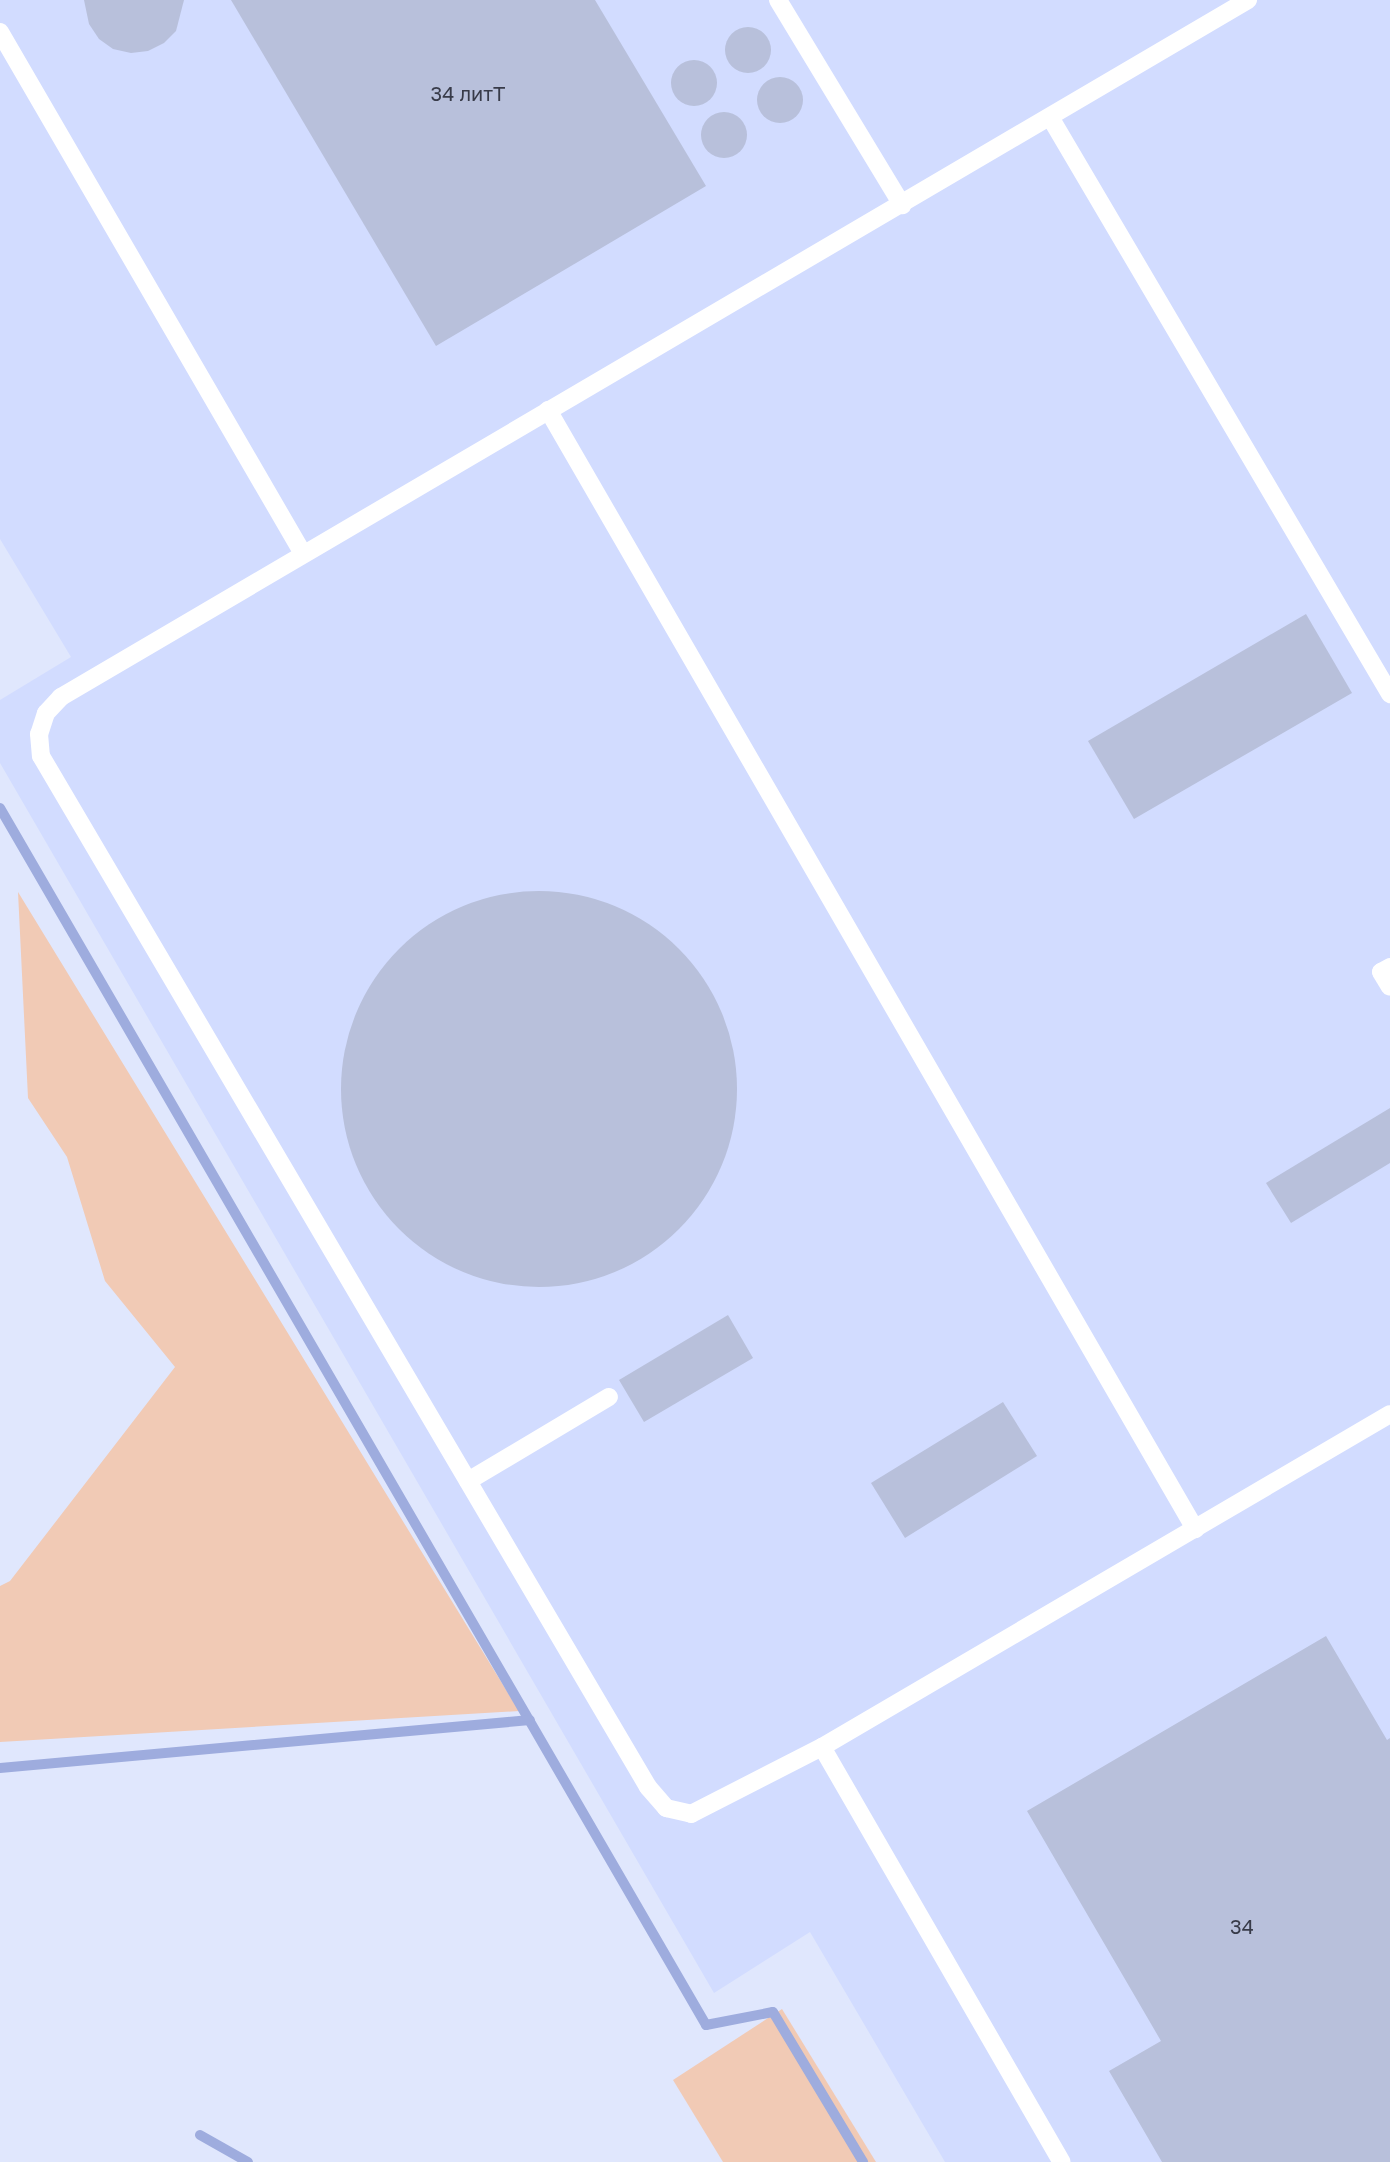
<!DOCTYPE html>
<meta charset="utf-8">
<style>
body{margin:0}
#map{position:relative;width:1390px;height:2162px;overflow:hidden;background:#e0e7fd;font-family:"Golos Text",sans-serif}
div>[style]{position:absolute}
.built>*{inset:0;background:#d2dcff}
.green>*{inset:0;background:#f1cab5}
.stream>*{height:10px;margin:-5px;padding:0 5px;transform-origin:5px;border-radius:5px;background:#9eacde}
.building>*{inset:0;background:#b8c0db}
.round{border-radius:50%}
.service>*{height:18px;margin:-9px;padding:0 9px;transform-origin:9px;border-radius:9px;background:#fff}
span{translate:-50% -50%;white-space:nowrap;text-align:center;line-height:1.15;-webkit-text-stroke:7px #f3f4fa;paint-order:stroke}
.number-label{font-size:20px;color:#383b49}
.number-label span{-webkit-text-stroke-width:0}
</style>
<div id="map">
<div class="built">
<i style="clip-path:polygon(0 0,1390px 0,1390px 2162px,945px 2162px,810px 1932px,714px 1993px,0 763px,0 700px,71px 657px,0 539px)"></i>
</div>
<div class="green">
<i style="clip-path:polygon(18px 892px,519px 1711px,0 1742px,0 1586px,10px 1581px,175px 1367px,105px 1281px,67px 1157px,28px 1098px)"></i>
<i style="clip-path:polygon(782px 2009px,876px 2162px,723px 2162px,673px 2080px)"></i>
</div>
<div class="stream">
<i style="left:0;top:808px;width:1407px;rotate:59.88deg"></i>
<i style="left:706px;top:2025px;width:68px;rotate:-11deg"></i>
<i style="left:773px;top:2012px;width:175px;rotate:59deg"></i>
<i style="left:0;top:1768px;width:532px;rotate:-5.17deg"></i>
<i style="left:200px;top:2135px;width:55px;rotate:29.4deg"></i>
</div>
<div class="building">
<i style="clip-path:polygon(84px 0,184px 0,176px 31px,164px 43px,148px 51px,131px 53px,113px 49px,99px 39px,89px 24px)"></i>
<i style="clip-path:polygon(231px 0,595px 0,706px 186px,436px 346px)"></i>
<i class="round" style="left:725px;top:27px;width:46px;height:46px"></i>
<i class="round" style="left:671px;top:60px;width:46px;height:46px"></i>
<i class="round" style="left:757px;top:77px;width:46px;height:46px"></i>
<i class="round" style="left:701px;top:112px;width:46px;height:46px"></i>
<i style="clip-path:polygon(1306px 614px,1352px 693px,1134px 819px,1088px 741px)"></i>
<i class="round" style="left:341px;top:891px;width:396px;height:396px"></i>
<i style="clip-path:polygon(1390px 1108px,1390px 1163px,1291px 1223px,1266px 1183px)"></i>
<i style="clip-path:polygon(728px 1315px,753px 1358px,644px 1422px,619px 1380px)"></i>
<i style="clip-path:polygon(1003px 1402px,1037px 1456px,905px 1538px,871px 1483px)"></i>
<i style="clip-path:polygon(1326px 1636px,1387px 1740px,1390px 1738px,1390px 2162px,1162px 2162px,1109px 2071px,1161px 2041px,1027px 1811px)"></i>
</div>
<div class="service">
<i style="left:778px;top:0;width:240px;rotate:58.8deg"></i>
<i style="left:1248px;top:0;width:1377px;rotate:149.58deg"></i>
<i style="left:61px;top:697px;width:22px;rotate:133deg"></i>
<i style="left:46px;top:713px;width:22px;rotate:108deg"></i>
<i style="left:39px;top:734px;width:22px;rotate:85deg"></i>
<i style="left:41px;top:756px;width:1196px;rotate:59.51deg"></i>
<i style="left:648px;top:1787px;width:28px;rotate:49deg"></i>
<i style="left:666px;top:1808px;width:26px;rotate:13deg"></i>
<i style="left:691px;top:1814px;width:147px;rotate:-27.1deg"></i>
<i style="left:822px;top:1747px;width:658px;rotate:-30.38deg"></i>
<i style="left:0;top:32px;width:601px;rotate:59.85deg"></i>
<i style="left:1050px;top:117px;width:670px;rotate:59.49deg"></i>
<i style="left:548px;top:410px;width:1293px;rotate:59.96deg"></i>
<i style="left:1390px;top:967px;width:10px;rotate:151deg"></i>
<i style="left:1381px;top:972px;width:17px;rotate:59deg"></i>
<i style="left:468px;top:1481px;width:164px;rotate:-30.8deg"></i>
<i style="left:822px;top:1747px;width:479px;rotate:60deg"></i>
</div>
<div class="number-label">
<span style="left:468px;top:93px">34 литТ</span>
<span style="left:1242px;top:1926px">34</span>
</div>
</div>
